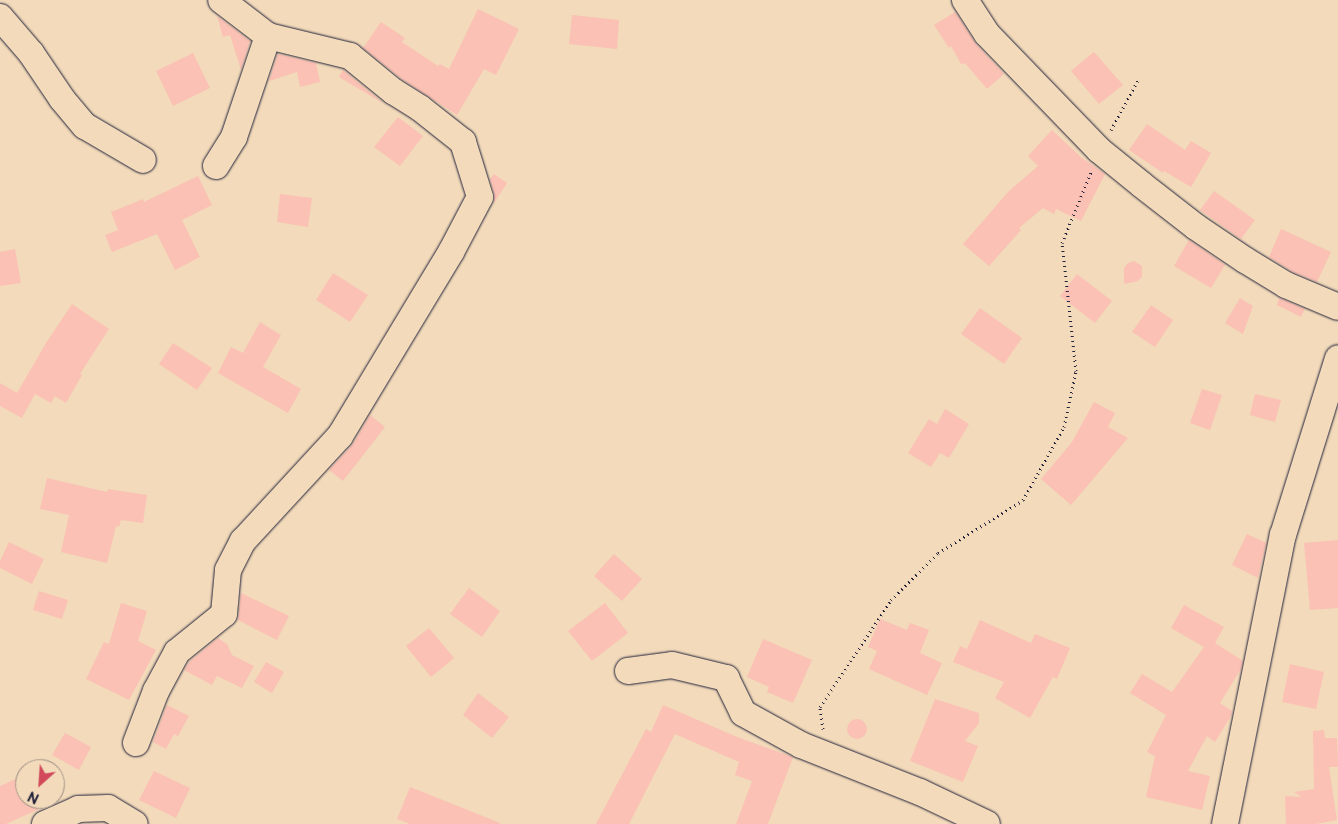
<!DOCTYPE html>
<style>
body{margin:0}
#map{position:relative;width:1338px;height:824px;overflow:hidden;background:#f2daba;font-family:"Balsamiq Sans",sans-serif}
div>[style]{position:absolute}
.building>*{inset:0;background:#fbc1b4}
.round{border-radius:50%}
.path>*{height:3px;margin-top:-1.5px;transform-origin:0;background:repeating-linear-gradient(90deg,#22223b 0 1px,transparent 0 5px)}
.roads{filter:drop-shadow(0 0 1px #22223b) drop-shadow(0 0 1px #22223b)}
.minor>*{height:26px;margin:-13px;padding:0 13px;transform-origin:13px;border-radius:13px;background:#f2daba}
span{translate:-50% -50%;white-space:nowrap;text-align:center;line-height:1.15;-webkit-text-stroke:5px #f2daba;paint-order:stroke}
.north{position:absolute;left:15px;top:759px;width:50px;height:50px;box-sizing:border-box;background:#f2daba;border:1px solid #9f9087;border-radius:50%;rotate:206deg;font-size:14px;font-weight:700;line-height:20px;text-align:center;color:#22223b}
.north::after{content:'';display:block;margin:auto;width:18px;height:22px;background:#d1495b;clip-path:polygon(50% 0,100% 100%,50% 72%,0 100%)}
</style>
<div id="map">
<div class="building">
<i style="clip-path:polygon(478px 9px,519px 29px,496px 75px,484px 69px,457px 115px,403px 80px,363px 48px,381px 22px,405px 38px,402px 42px,438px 66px,440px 64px,449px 69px)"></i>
<i style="clip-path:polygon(955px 12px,976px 44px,1004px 74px,987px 89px,965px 63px,961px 64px,951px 46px,949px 48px,934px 25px)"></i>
<i style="clip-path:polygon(572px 15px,619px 20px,617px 49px,569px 44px)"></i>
<i style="clip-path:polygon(217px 16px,250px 41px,241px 70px,230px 35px,223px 37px)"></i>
<i style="clip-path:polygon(1094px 52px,1123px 85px,1099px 104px,1071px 71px)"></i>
<i style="clip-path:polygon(193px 53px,210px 88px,173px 106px,156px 71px)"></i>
<i style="clip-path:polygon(278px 54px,316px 63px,320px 82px,300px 87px,297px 72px,269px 81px)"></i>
<i style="clip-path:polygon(343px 70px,384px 104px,396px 111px,339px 77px)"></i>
<i style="clip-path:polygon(398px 117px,423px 136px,400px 166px,374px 147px)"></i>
<i style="clip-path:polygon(1147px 124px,1185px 150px,1191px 141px,1211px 153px,1191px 187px,1164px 171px,1163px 173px,1129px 150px)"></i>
<i style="clip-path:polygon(1052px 130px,1082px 158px,1105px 174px,1081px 221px,1056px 209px,1054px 214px,1043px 208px,1019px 228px,1021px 230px,989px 266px,963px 244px,1009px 191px,1038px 166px,1028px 156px)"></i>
<i style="clip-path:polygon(494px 174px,507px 183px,494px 203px,494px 193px,490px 179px)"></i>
<i style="clip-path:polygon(198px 176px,212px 205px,182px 220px,200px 257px,175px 270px,157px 234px,112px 252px,105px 235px,118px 230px,111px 212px,143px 199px,144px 202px)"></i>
<i style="clip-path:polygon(1214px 191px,1255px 220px,1241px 239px,1200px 210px)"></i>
<i style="clip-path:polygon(280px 194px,312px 198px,308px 227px,277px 222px)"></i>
<i style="clip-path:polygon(1281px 229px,1331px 252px,1317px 282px,1293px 272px,1269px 257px)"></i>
<i style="clip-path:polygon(1189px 240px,1225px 265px,1211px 288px,1174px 266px)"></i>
<i style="clip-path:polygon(15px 249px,21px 283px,0 286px,0 252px)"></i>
<i style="clip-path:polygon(1134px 261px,1142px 266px,1142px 277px,1138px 281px,1124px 284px,1124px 268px,1128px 263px)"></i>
<i style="clip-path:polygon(333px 273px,368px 295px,350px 322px,316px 300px)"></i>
<i style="clip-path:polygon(1077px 274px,1112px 301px,1095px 323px,1060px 296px)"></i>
<i style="clip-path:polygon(1240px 298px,1253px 306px,1243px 334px,1225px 323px)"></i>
<i style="clip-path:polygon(1279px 298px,1305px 309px,1301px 317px,1277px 305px)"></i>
<i style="clip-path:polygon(72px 304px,109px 329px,80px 374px,82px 375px,66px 403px,55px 396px,51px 403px,35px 394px,22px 418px,0 406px,0 383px,17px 393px,46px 343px)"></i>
<i style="clip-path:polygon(1151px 305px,1173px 320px,1155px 347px,1132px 332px)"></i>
<i style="clip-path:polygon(980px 308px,1022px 338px,1004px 364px,961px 334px)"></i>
<i style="clip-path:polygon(260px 322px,281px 335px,263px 367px,301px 389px,288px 413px,218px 373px,231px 347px,243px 353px)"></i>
<i style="clip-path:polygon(173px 343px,212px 368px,197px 390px,159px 364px)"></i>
<i style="clip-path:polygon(1202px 389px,1222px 395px,1210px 430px,1190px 423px)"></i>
<i style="clip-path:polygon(1255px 394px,1281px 400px,1275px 422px,1250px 415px)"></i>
<i style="clip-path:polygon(1094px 402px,1115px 413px,1108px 427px,1128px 438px,1071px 505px,1041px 479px,1072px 442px)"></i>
<i style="clip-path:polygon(945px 409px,969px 424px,949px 458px,940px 453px,931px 467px,908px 453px,929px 419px,937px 424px)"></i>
<i style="clip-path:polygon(370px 415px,385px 427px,343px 481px,329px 470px,353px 444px)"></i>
<i style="clip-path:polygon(47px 478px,107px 492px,108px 489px,147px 495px,143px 523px,121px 520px,119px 527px,116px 526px,107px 563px,61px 552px,69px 515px,40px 509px)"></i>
<i style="clip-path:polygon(1247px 534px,1266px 543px,1258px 578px,1232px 565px)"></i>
<i style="clip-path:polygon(1338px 540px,1338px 608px,1310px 610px,1304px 543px)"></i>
<i style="clip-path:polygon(9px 542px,44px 559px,32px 584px,0 568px,0 561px)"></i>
<i style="clip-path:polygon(614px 554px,642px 579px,622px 601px,594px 576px)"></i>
<i style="clip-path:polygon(469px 588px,500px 611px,482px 637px,450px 614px)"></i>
<i style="clip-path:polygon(39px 591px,68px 600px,62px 619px,33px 610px)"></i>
<i style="clip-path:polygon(241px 593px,289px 616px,277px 640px,238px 620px)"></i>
<i style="clip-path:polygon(121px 603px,147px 611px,138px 641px,156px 650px,129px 700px,86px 679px,104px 642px,109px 644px)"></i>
<i style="clip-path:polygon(605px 603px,628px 633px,592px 661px,568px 631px)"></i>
<i style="clip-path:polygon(1184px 605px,1224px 627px,1215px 643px,1243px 661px,1241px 669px,1220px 703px,1232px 711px,1231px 716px,1215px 742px,1207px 736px,1188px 771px,1210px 776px,1202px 810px,1146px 797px,1155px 756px,1147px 752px,1166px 715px,1130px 693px,1142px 674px,1172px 692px,1204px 647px,1171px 628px)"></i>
<i style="clip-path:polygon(880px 619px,907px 630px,910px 623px,929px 630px,920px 653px,942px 663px,927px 695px,869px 669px,877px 651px,868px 647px)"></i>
<i style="clip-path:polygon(980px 620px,1031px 643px,1035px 634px,1070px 648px,1057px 679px,1053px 677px,1030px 718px,995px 698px,1004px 682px,953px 662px,960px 646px,967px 649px)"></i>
<i style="clip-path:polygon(429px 628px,454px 658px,431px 677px,406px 646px)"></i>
<i style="clip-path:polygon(218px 638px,227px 644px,232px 655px,254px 666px,242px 688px,217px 676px,212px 685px,184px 670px,189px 662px)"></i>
<i style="clip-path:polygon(763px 639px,812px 660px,793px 703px,767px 692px,769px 687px,747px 677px)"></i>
<i style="clip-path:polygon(266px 662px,284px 672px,272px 693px,254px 682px)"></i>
<i style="clip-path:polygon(1290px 664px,1324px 672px,1316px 709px,1282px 702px)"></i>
<i style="clip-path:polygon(478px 693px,509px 717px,492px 738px,463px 715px)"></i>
<i style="clip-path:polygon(935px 699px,979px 713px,979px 723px,965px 741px,978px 746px,963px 782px,910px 761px)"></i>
<i style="clip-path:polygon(167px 705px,189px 716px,178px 736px,174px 734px,166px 749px,153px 742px)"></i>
<i style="clip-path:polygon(663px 705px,737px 737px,793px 757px,768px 824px,736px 824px,752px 781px,735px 775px,739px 762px,675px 734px,629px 824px,596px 824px,646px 729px,651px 732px)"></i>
<i class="round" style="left:847px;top:719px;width:20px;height:20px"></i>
<i style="clip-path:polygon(1324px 730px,1325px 738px,1337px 738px,1338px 767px,1329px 767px,1337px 820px,1316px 824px,1286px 824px,1285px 796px,1302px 797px,1294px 792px,1314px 789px,1313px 731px)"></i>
<i style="clip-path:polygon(65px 733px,91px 747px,79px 770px,52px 755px)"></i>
<i style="clip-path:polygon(154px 771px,190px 788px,176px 818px,139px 800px)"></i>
<i style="clip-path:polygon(25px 775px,25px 799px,61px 799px,6px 824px,0 824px,0 786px)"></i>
<i style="clip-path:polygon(410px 787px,500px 823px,500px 824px,410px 824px,397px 819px)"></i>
</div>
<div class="path">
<i style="left:1111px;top:130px;width:57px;rotate:-61.6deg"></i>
<i style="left:823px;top:729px;width:22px;rotate:-98deg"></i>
<i style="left:820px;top:707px;width:128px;rotate:-56.4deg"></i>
<i style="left:891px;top:600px;width:66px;rotate:-45deg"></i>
<i style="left:938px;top:553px;width:100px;rotate:-31.9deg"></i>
<i style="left:1023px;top:500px;width:84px;rotate:-60.7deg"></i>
<i style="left:1064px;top:427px;width:57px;rotate:-77.9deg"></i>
<i style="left:1076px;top:371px;width:129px;rotate:-96.2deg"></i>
<i style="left:1062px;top:243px;width:77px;rotate:-67.8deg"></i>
</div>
<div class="roads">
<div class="minor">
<i style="left:965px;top:0;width:40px;rotate:57.1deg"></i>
<i style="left:987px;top:34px;width:161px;rotate:46deg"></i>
<i style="left:1099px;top:150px;width:55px;rotate:39.1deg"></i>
<i style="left:1142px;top:185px;width:68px;rotate:37.9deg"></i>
<i style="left:1196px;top:227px;width:59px;rotate:34deg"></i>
<i style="left:1245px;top:260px;width:48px;rotate:31.4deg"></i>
<i style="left:1286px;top:285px;width:56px;rotate:22.9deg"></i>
<i style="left:0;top:17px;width:48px;rotate:49.3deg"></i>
<i style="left:31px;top:53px;width:55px;rotate:56deg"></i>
<i style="left:62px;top:99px;width:35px;rotate:50deg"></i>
<i style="left:85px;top:126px;width:67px;rotate:30.4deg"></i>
<i style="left:216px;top:166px;width:34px;rotate:-58deg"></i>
<i style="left:234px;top:137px;width:107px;rotate:-71.4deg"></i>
<i style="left:628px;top:671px;width:44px;rotate:-7.8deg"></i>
<i style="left:672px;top:665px;width:56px;rotate:13.5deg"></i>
<i style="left:726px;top:678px;width:39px;rotate:64deg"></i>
<i style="left:743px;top:713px;width:66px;rotate:28.9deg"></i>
<i style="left:801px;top:745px;width:128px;rotate:21.6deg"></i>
<i style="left:920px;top:792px;width:74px;rotate:25.5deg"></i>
<i style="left:136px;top:743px;width:56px;rotate:-69deg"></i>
<i style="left:156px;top:691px;width:44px;rotate:-61.7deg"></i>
<i style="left:177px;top:652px;width:60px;rotate:-39deg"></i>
<i style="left:224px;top:614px;width:44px;rotate:-84.8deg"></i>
<i style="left:228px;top:570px;width:33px;rotate:-63deg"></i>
<i style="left:243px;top:541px;width:143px;rotate:-47.3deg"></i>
<i style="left:340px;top:436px;width:215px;rotate:-58.9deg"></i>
<i style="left:451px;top:252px;width:62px;rotate:-62.2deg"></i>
<i style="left:480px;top:197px;width:58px;rotate:-107.2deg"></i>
<i style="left:463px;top:142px;width:55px;rotate:-141.7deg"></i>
<i style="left:420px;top:108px;width:31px;rotate:-148deg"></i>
<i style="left:394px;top:92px;width:57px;rotate:-140.7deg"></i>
<i style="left:350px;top:56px;width:84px;rotate:-166.3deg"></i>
<i style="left:268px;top:36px;width:59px;rotate:-142.5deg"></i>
<i style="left:45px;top:824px;width:36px;rotate:-24deg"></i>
<i style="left:78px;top:809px;width:30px;rotate:-2deg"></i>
<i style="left:108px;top:808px;width:31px;rotate:31deg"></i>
<i style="left:1225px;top:824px;width:295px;rotate:-78.7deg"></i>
<i style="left:1283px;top:535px;width:185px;rotate:-72.7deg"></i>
</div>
</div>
<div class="north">N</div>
</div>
